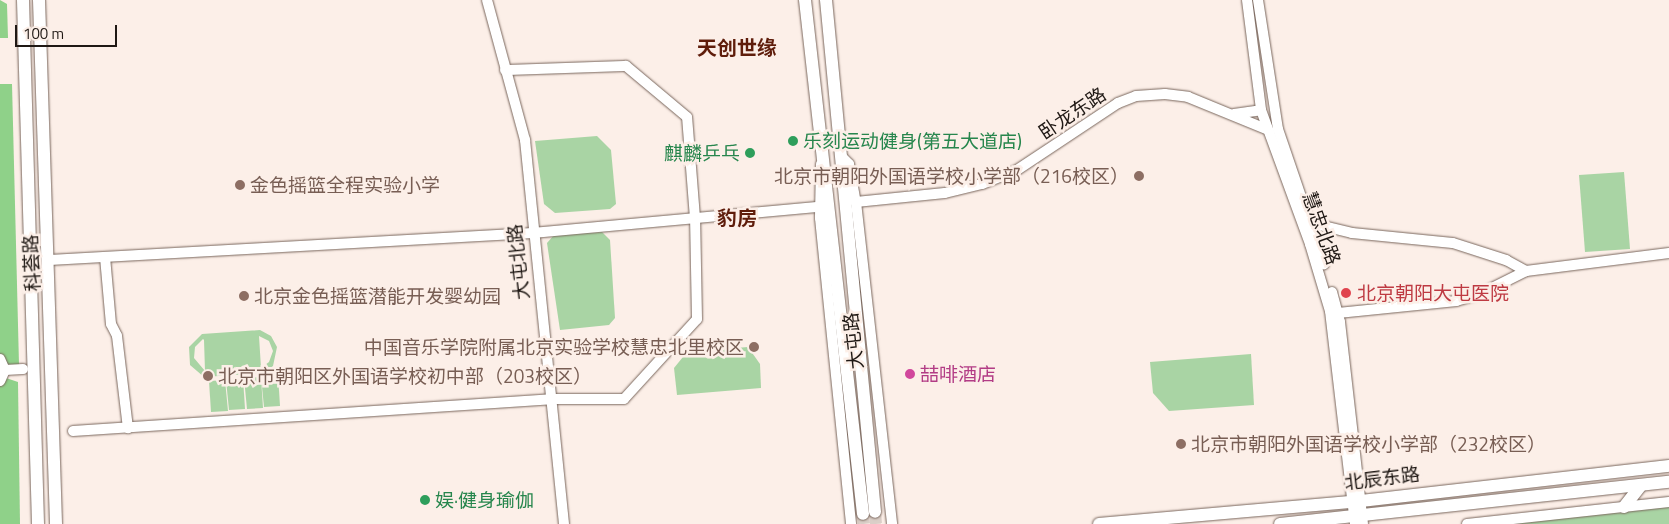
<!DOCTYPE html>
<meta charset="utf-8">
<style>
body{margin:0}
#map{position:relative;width:1669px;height:524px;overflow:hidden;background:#fcefe8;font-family:"Titillium Web","Noto Sans SC",sans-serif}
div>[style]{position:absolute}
.green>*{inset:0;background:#a9d4a4}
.forest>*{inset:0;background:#8fd189}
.major-tunnel>*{height:12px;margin-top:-6px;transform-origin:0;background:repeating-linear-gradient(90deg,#dbcfc8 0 12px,transparent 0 18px)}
.roads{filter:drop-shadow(0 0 1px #79665c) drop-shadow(0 0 1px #79665c)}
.minor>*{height:10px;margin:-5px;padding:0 5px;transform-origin:5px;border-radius:5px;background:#fff}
.major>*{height:12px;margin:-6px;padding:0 6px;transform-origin:6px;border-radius:6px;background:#fff}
.dots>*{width:14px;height:14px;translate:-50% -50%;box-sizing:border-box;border:2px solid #fcefe8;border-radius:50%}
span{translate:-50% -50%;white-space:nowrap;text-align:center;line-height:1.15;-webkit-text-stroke:5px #fcefe8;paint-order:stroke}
.street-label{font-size:19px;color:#1f1814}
.leisure-label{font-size:19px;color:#27864d}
.left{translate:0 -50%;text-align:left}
.right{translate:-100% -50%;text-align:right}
.education-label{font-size:19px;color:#785e54}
.health-label{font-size:19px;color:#be3a42}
.hotel-label{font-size:19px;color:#b23c85}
.neighbourhood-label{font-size:20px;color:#5f1d0b;font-weight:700}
.scale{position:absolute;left:15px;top:25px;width:102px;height:22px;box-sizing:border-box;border:2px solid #1f1814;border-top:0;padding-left:6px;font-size:15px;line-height:18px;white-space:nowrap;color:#1f1814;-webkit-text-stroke:4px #fcefe8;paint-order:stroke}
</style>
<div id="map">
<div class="green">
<i style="clip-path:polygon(597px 136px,611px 150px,616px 204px,610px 209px,555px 213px,544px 204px,535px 141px)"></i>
<i style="clip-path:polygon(1624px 172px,1630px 249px,1585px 252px,1579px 175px)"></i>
<i style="clip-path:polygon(602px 232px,610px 240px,615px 318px,609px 325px,560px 330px,547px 243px,554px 235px)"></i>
<i style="clip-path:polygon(evenodd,260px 330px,271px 336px,277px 347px,273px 366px,263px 373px,204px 377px,190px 365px,189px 347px,202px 334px,260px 330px,259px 336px,269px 341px,273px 351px,269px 362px,261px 368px,259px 336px,260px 330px,203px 339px,204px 340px,205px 371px,194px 358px,195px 347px,203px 339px)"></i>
<i style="clip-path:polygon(748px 347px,760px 364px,761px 388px,677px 395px,674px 368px,687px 352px)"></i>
<i style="clip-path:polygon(1251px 354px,1254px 405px,1169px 411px,1153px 393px,1150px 362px)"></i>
<i style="clip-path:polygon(278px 375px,280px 406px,264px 407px,261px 377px)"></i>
<i style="clip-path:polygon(261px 377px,263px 408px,247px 409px,244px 378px)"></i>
<i style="clip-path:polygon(243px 378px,245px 409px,229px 410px,226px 380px)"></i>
<i style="clip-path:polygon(225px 380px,228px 411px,211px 412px,209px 381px)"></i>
<i style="clip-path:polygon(1669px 504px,1669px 524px,1488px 524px)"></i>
</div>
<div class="forest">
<i style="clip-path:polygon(0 0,7px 4px,8px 38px,0 38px)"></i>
<i style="clip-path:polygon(0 84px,12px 84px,19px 365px,8px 367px,0 355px)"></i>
<i style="clip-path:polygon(6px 378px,18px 382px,20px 524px,0 524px,0 386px)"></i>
</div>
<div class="major-tunnel">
<i style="left:875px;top:512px;width:12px;rotate:85deg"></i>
<i style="left:863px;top:514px;width:10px;rotate:84deg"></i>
</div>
<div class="roads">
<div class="minor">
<i style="left:487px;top:0;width:145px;rotate:74.8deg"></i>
<i style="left:525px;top:140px;width:386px;rotate:84.2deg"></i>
<i style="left:1247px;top:0;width:111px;rotate:82.7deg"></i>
<i style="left:1261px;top:110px;width:143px;rotate:69.9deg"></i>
<i style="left:1310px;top:244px;width:70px;rotate:73.4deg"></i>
<i style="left:1330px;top:311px;width:214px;rotate:83.3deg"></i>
<i style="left:1258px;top:0;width:131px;rotate:81.2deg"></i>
<i style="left:1278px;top:129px;width:143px;rotate:71.2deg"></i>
<i style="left:1234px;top:114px;width:27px;rotate:-8deg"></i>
<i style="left:842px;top:157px;width:10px;rotate:45deg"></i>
<i style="left:849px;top:164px;width:39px;rotate:80deg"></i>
<i style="left:856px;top:202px;width:324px;rotate:83.6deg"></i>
<i style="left:821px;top:164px;width:54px;rotate:91.1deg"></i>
<i style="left:820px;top:218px;width:308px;rotate:84.2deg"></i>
<i style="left:856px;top:202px;width:89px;rotate:-5.8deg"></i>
<i style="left:945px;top:193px;width:38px;rotate:-14deg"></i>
<i style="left:982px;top:184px;width:38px;rotate:-22deg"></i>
<i style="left:1017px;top:170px;width:121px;rotate:-33.6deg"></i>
<i style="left:1118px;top:103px;width:19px;rotate:-21deg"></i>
<i style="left:1136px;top:96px;width:29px;rotate:-4deg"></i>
<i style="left:1165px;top:94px;width:23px;rotate:7deg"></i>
<i style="left:1188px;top:97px;width:84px;rotate:22.3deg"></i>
<i style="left:1311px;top:223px;width:42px;rotate:13.7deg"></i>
<i style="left:1352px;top:233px;width:101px;rotate:5.7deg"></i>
<i style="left:1453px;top:243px;width:56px;rotate:17.8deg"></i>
<i style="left:1506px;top:260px;width:23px;rotate:29deg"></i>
<i style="left:105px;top:257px;width:67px;rotate:84.9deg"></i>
<i style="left:111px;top:324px;width:13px;rotate:63deg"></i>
<i style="left:117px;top:336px;width:93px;rotate:83.2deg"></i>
<i style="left:50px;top:260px;width:483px;rotate:-3.2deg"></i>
<i style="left:532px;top:233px;width:289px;rotate:-5.2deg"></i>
<i style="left:1332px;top:292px;width:31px;rotate:75deg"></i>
<i style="left:1340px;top:322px;width:203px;rotate:83.5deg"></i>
<i style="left:1338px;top:313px;width:119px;rotate:-5.8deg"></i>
<i style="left:1456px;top:301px;width:25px;rotate:-16deg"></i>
<i style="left:1480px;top:294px;width:51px;rotate:-26.6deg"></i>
<i style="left:1526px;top:271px;width:144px;rotate:-7.2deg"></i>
<i style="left:0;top:359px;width:12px;rotate:66deg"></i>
<i style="left:5px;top:370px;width:12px;rotate:114deg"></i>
<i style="left:5px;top:370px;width:18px;rotate:-3deg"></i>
<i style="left:73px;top:431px;width:479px;rotate:-3.8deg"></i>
<i style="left:551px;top:399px;width:73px"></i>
<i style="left:624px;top:399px;width:108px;rotate:-47.6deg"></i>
<i style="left:697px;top:319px;width:101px;rotate:-91.1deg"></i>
<i style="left:695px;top:218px;width:101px;rotate:-94.5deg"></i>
<i style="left:687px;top:117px;width:80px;rotate:-140.1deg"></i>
<i style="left:626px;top:66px;width:121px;rotate:178.1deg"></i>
<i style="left:1467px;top:524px;width:203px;rotate:-6.2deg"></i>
</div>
<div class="major">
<i style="left:23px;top:0;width:524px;rotate:88.36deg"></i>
<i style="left:39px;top:0;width:524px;rotate:88.14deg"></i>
<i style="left:805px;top:0;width:517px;rotate:83.56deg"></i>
<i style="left:826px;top:0;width:514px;rotate:84.53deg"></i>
<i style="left:1624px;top:507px;width:28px;rotate:-52deg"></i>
<i style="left:1099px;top:524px;width:263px;rotate:-5deg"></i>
<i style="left:1361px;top:501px;width:310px;rotate:-6.5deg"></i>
<i style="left:1280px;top:524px;width:391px;rotate:-6.2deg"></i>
</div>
</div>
<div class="dots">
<i style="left:793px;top:141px;background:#2e9e5b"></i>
<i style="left:750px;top:153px;background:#2e9e5b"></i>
<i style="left:1139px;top:176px;background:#8d6e63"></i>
<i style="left:240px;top:185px;background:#8d6e63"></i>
<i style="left:1346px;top:293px;background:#e0444e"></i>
<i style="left:244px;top:296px;background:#8d6e63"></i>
<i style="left:754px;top:347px;background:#8d6e63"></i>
<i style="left:910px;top:374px;background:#d1479c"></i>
<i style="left:208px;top:376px;background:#8d6e63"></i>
<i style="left:1181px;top:444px;background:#8d6e63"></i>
<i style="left:425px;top:500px;background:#2e9e5b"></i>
</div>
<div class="street-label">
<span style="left:1072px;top:113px;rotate:-34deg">卧龙东路</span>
<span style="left:1322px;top:228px;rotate:70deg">慧忠北路</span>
<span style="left:518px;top:262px;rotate:-96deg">大屯北路</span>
<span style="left:31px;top:263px;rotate:-92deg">科荟路</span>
<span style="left:853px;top:341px;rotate:-96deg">大屯路</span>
<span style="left:1382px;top:478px;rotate:-7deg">北辰东路</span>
</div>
<div class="leisure-label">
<span class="left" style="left:803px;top:141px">乐刻运动健身(第五大道店)</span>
<span class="right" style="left:740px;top:153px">麒麟乒乓</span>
<span class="left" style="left:435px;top:500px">娱·健身瑜伽</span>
</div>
<div class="education-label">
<span class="right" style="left:1129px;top:176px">北京市朝阳外国语学校小学部（216校区）</span>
<span class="left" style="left:250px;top:185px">金色摇篮全程实验小学</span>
<span class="left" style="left:254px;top:296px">北京金色摇篮潜能开发婴幼园</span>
<span class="right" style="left:744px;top:347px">中国音乐学院附属北京实验学校慧忠北里校区</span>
<span class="left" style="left:218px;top:376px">北京市朝阳区外国语学校初中部（203校区）</span>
<span class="left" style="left:1191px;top:444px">北京市朝阳外国语学校小学部（232校区）</span>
</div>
<div class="health-label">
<span class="left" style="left:1357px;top:293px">北京朝阳大屯医院</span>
</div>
<div class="hotel-label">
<span class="left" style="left:920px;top:374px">喆啡酒店</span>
</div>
<div class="neighbourhood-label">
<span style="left:737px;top:47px">天创世缘</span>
<span style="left:737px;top:217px">豹房</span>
</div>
<div class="scale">100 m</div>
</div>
